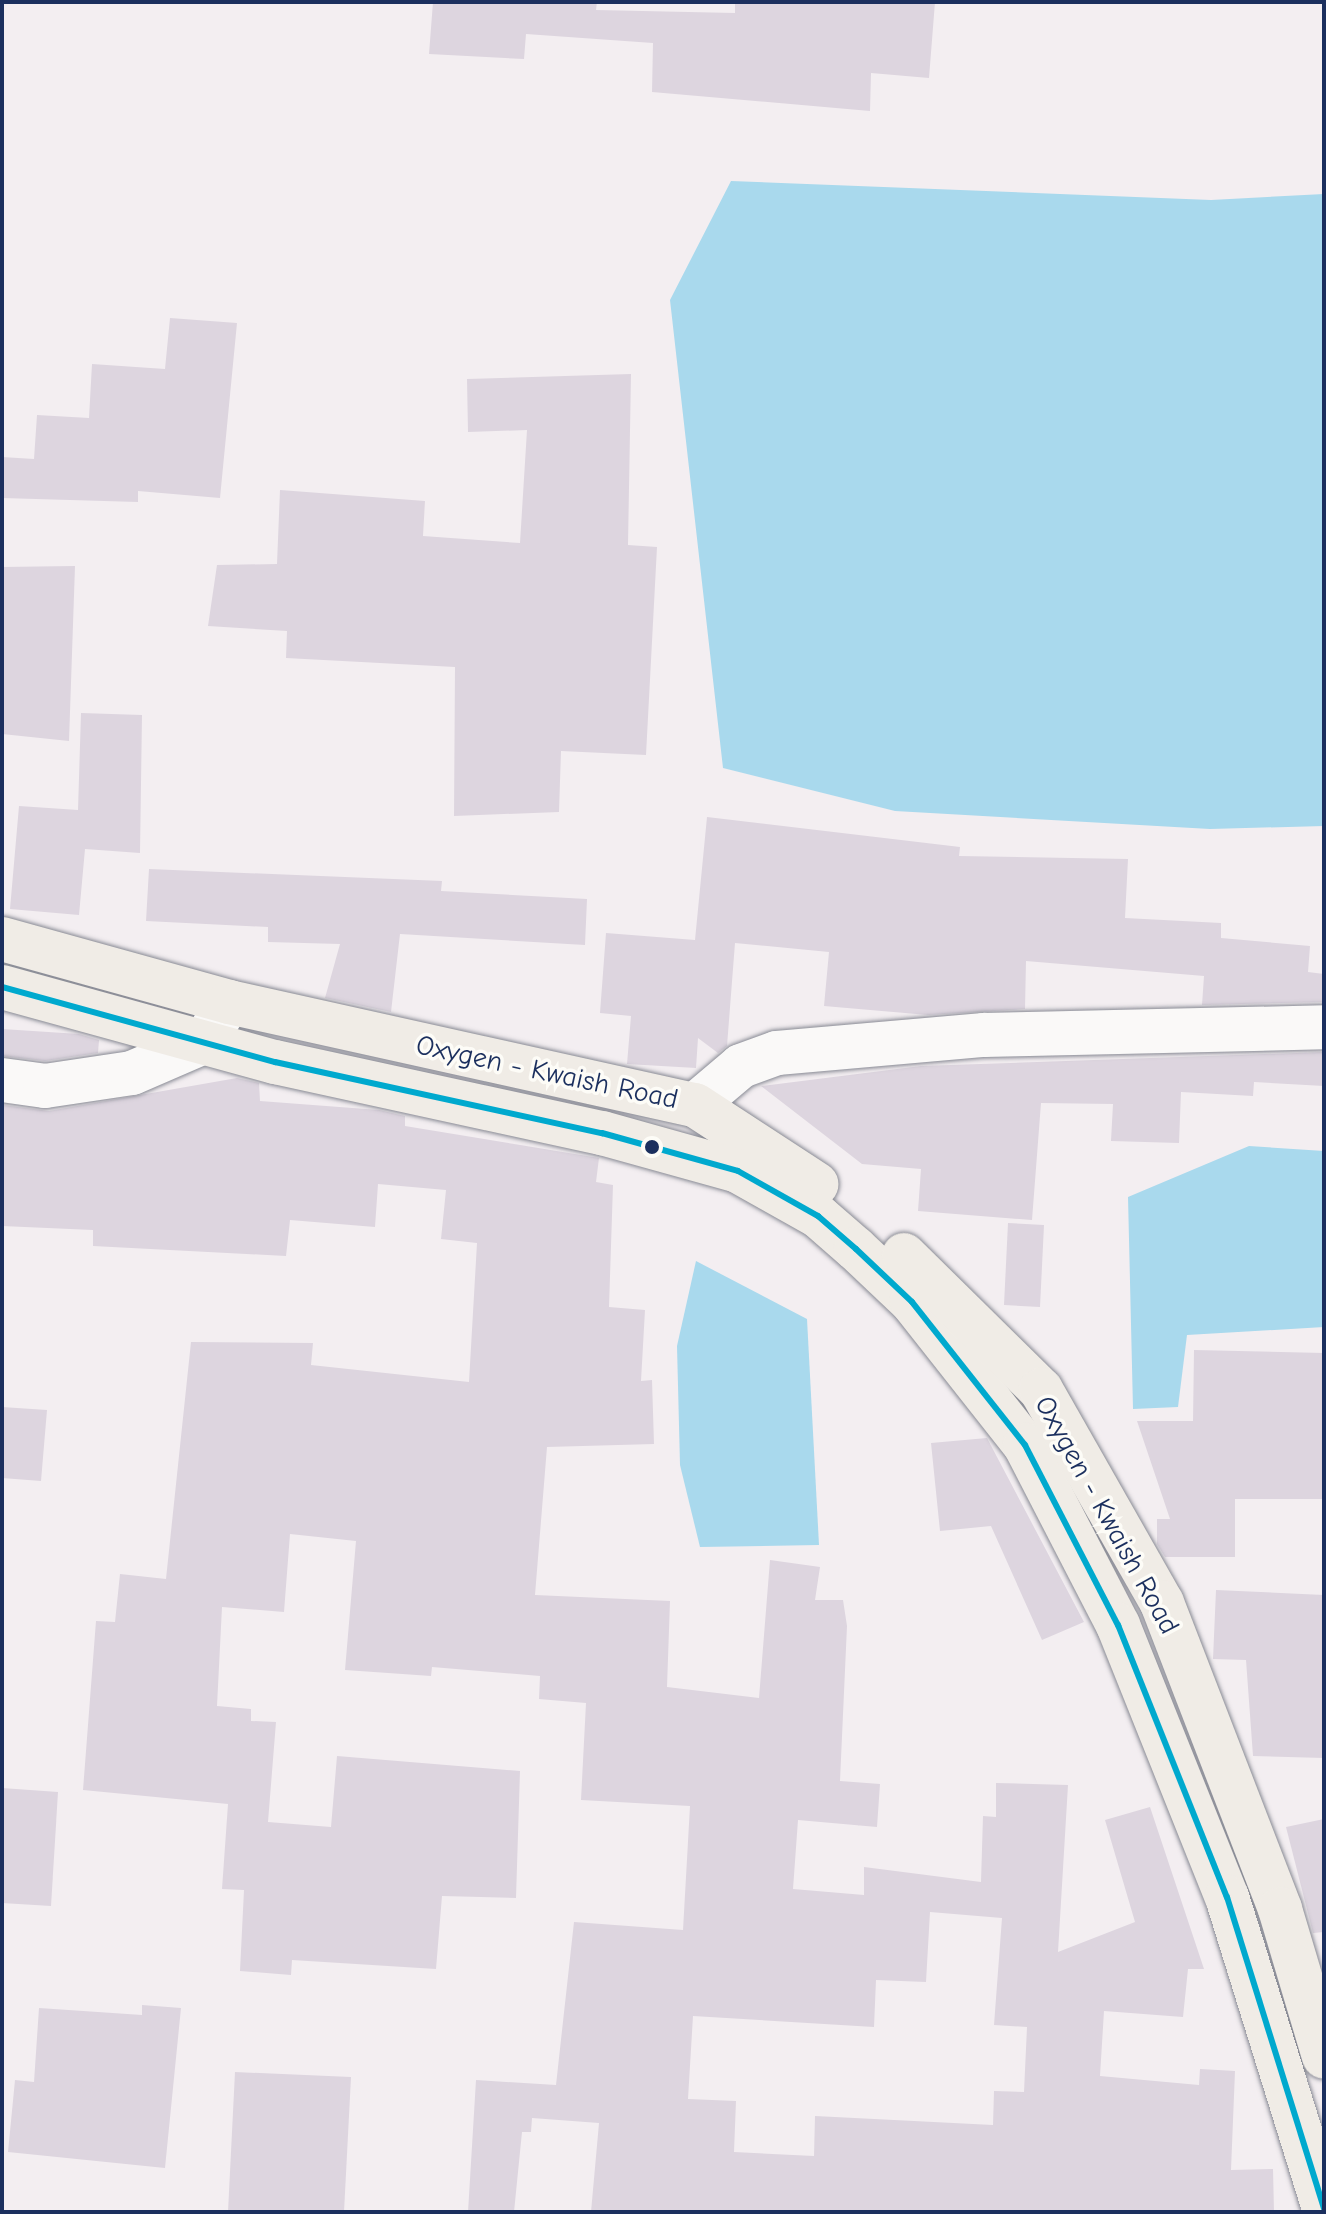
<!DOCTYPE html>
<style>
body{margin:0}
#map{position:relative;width:1326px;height:2214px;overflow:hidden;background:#f3eef1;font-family:"Comic Neue",sans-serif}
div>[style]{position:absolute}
.water>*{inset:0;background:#a9d9ed}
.building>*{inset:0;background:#ddd5df}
.roads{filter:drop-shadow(0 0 2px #888a94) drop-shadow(0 0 2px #888a94)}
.minor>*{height:44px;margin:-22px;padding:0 22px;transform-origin:22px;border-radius:22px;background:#faf9f8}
.major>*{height:44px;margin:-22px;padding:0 22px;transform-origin:22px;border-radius:22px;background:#f0ece6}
.bus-1>*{height:6px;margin:-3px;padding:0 3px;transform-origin:3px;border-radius:3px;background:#00a9ce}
.dots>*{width:22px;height:22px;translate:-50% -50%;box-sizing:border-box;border:4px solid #fdfcf7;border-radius:50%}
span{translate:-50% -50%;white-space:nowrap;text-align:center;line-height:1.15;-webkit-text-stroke:7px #fdfcf7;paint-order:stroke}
.street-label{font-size:28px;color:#1b2f5e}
.frame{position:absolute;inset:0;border:4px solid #1b2f5e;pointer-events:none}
</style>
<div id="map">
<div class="water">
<i style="clip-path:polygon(731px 181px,1211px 200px,1324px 194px,1324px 826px,1210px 829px,895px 811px,723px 768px,670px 300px)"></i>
<i style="clip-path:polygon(1249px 1146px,1324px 1151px,1324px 1327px,1187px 1335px,1178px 1407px,1133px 1409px,1128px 1197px)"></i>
<i style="clip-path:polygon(696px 1261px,807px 1319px,819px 1545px,700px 1547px,680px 1465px,677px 1346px)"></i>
</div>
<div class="building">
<i style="clip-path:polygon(433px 2px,597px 2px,596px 10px,735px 13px,735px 2px,935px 2px,929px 78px,871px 73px,870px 111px,652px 92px,653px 43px,526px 34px,524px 59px,429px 54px)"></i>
<i style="clip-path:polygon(170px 318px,237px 323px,220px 498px,138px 491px,138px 502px,2px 498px,2px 457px,34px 459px,37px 415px,89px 418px,92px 364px,165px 369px)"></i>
<i style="clip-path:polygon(631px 374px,628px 545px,657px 547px,646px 755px,561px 751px,559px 812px,454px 816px,455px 667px,286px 658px,287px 631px,208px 626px,217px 565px,277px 564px,280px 490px,425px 501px,423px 536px,520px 543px,527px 430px,468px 432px,467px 379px)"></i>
<i style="clip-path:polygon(75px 566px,69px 741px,2px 734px,2px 567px)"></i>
<i style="clip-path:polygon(81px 713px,142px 715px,140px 853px,85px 849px,79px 915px,10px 909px,19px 806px,78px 810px)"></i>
<i style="clip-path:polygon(707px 817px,960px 847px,959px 856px,1128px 859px,1125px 918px,1221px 923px,1221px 938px,1310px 946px,1308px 972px,1324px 974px,1324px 1002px,1202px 1005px,1204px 976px,1026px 961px,1025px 1009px,928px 1015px,824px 1006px,829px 952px,735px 943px,727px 1046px,718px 1053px,698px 1038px,696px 1068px,627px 1064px,631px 1016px,600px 1013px,606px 933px,695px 940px)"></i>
<i style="clip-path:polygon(149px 869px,442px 881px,441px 891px,587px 899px,585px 945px,400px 934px,391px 1012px,325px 998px,340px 944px,268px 942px,268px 927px,146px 921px)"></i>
<i style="clip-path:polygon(2px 1029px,79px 1034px,99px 1040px,98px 1053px,45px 1061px,2px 1056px)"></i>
<i style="clip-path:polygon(1324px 1052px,1324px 1086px,1254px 1082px,1253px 1096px,1181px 1092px,1179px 1143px,1111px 1141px,1113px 1104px,1041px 1103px,1032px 1220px,918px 1211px,921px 1169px,862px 1164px,761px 1086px,921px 1066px)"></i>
<i style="clip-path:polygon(evenodd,237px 1078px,259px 1083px,260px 1101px,379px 1110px,405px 1116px,405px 1126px,599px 1158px,596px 1182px,613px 1185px,609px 1307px,645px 1310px,641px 1381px,652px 1380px,654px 1444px,547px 1447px,535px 1595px,670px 1601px,667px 1687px,759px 1698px,770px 1560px,820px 1567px,815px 1600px,843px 1600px,847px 1626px,840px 1781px,880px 1784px,877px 1827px,798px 1820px,793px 1889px,864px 1895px,864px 1867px,981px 1882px,983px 1816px,996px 1817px,996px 1783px,1068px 1785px,1058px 1952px,1135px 1922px,1105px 1820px,1150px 1807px,1204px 1969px,1188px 1969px,1183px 2017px,1104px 2011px,1100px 2076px,1199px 2085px,1200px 2069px,1235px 2071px,1231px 2170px,1273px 2169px,1274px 2212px,591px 2212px,599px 2123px,532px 2118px,531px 2132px,522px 2132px,514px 2212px,468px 2212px,476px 2080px,556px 2085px,574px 1922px,683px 1930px,690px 1806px,581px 1800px,586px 1703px,539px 1699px,540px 1676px,432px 1667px,431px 1676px,345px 1670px,356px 1541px,290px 1534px,284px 1612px,222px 1607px,217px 1706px,251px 1709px,251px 1721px,276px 1722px,268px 1822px,331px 1827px,337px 1756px,520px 1771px,516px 1898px,442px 1896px,436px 1969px,292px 1960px,291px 1975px,240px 1971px,244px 1890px,222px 1889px,228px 1804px,83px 1790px,96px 1621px,115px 1622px,120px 1574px,166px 1579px,191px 1342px,313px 1343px,311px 1365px,469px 1382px,477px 1243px,441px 1239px,446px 1190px,378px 1184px,375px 1227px,290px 1220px,286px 1256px,93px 1246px,93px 1230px,2px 1226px,2px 1105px,49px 1111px,237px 1078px,930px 1912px,1002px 1918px,994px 2025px,1027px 2027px,1024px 2092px,994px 2091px,993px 2125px,815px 2116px,814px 2156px,734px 2152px,736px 2101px,688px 2099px,693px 2016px,874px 2027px,876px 1980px,926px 1982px,930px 1912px)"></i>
<i style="clip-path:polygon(1008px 1223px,1044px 1225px,1040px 1307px,1004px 1305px)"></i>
<i style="clip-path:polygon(1194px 1350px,1324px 1353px,1324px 1499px,1235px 1499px,1235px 1557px,1165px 1557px,1157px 1544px,1157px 1519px,1170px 1519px,1137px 1421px,1193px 1421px)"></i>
<i style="clip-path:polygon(2px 1407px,47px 1410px,41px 1481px,2px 1478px)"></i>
<i style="clip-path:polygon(987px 1438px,1084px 1622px,1042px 1640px,991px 1526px,940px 1531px,931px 1443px)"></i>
<i style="clip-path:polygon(1216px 1590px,1324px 1595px,1324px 1758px,1253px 1756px,1246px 1660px,1213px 1659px)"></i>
<i style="clip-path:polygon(2px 1788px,58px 1792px,51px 1906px,2px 1903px)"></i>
<i style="clip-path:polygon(1324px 1819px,1324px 1932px,1313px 1933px,1286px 1827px)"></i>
<i style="clip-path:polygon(142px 2005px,181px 2008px,165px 2168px,8px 2152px,15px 2080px,34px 2082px,39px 2008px,142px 2015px)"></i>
<i style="clip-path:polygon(235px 2072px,351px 2077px,344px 2212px,228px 2212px)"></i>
</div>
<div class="roads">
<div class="minor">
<i style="left:2px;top:1080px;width:43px;rotate:7.9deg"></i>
<i style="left:45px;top:1086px;width:88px;rotate:-8.5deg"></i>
<i style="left:132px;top:1073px;width:78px;rotate:-23.3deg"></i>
<i style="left:204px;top:1042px;width:47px;rotate:-58deg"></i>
<i style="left:695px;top:1105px;width:60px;rotate:-40.3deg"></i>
<i style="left:741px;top:1066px;width:38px;rotate:-20deg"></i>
<i style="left:777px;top:1053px;width:208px;rotate:-5deg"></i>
<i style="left:984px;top:1035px;width:340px;rotate:-1.3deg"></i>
</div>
<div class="major">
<i style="left:2px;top:939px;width:236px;rotate:15.5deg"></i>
<i style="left:229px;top:1002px;width:477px;rotate:12.5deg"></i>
<i style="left:695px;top:1105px;width:145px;rotate:33.1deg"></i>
<i style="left:2px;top:987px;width:283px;rotate:15.4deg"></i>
<i style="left:275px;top:1062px;width:335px;rotate:12.3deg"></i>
<i style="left:602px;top:1133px;width:141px;rotate:15.6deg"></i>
<i style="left:738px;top:1171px;width:92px;rotate:29.4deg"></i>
<i style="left:818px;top:1216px;width:50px;rotate:41deg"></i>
<i style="left:856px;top:1249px;width:77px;rotate:43.4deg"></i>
<i style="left:912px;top:1302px;width:182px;rotate:51.7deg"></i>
<i style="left:1025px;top:1445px;width:203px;rotate:62.7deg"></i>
<i style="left:1118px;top:1625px;width:293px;rotate:68.2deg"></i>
<i style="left:1227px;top:1897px;width:327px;rotate:72.7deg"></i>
<i style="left:904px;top:1255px;width:192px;rotate:44.6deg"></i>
<i style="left:1041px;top:1390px;width:245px;rotate:60.4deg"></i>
<i style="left:1162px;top:1603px;width:328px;rotate:68.9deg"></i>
<i style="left:1280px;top:1909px;width:154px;rotate:73.4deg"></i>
</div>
</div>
<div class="bus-1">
<i style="left:2px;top:987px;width:283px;rotate:15.4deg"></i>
<i style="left:275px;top:1062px;width:335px;rotate:12.3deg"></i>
<i style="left:602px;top:1133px;width:141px;rotate:15.6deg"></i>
<i style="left:738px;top:1171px;width:92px;rotate:29.4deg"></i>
<i style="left:818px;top:1216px;width:50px;rotate:41deg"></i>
<i style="left:856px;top:1249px;width:77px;rotate:43.4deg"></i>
<i style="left:912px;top:1302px;width:182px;rotate:51.7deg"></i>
<i style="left:1025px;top:1445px;width:203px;rotate:62.7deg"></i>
<i style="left:1118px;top:1625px;width:293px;rotate:68.2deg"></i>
<i style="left:1227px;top:1897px;width:327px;rotate:72.7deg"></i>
</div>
<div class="dots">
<i style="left:652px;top:1147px;background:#1b2f5e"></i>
</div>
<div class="street-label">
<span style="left:547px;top:1072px;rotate:12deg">Oxygen - Kwaish Road</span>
<span style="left:1107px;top:1515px;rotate:61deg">Oxygen - Kwaish Road</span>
</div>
<div class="frame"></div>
</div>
